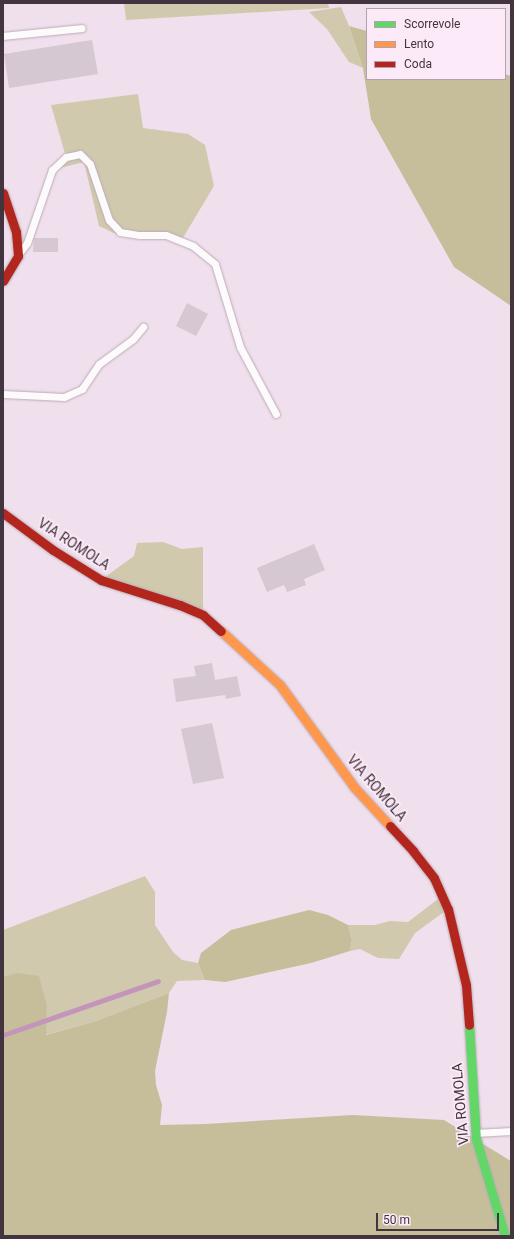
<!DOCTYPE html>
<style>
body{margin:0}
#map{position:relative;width:514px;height:1239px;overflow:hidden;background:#f0dfec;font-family:Roboto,sans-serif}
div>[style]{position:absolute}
.green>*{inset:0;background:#d1c9ae}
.forest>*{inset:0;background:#c6be9b}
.stream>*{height:5px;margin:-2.5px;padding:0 2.5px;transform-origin:2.5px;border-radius:2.5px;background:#c395ba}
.building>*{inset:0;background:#d5c8d2}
.roads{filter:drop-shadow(0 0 1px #baacb6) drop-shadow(0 0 1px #baacb6)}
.lane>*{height:7px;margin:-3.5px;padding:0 3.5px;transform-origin:3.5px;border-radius:3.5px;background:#fdfafc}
.fast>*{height:9px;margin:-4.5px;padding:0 4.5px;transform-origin:4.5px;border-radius:4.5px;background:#63d668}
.slow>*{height:9px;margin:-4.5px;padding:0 4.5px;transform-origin:4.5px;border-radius:4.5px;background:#ff974d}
.jam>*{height:9px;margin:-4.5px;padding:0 4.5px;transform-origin:4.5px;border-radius:4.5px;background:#b3261e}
span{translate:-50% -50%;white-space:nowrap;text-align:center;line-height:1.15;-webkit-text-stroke:3.5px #fdeaf8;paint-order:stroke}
.street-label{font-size:14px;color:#42353f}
.frame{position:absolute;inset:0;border:4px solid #42353f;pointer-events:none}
.legend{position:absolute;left:366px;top:8px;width:140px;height:72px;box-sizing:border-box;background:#fdeaf8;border:1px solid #b2a2ae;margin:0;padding:5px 7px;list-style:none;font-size:12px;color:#42353f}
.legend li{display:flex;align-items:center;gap:8px;height:20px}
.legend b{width:20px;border:1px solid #b2a2ae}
.scale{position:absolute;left:376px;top:1213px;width:123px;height:18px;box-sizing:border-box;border:2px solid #42353f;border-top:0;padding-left:5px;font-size:12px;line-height:14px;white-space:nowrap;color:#42353f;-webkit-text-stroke:3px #fdeaf8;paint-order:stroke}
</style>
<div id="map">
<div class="green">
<i style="clip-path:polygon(124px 3px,328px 3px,329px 8px,126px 20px)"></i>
<i style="clip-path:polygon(341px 7px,349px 26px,363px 68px,349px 62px,327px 29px,309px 12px)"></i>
<i style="clip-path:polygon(138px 94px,143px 128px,188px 134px,205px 145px,214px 186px,181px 241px,114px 233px,99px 226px,84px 162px,52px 170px,66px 157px,51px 105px)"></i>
<i style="clip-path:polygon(163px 542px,182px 549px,203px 547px,203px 615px,101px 580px,134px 556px,137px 543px)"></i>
<i style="clip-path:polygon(145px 876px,155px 892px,155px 925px,173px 952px,182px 960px,198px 963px,205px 980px,177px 981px,169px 993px,93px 1022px,45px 1035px,47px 1005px,3px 977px,3px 930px)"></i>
<i style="clip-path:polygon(442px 896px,448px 909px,415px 933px,399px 959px,378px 958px,360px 949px,350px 951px,352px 940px,348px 925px,375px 925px,390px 921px,408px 922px)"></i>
</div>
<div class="forest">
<i style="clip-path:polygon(349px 26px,367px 31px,367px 79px,505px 79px,505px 74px,511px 76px,511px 306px,454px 267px,371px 119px,363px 68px)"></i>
<i style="clip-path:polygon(309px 910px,328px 915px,348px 925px,352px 940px,350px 951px,311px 963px,225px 982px,205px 980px,198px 963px,201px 953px,231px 930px)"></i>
<i style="clip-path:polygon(17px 973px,39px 976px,47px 1005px,46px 1035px,93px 1022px,169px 993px,167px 1012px,155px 1071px,156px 1085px,162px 1105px,160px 1125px,206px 1124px,353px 1115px,444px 1120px,511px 1161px,511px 1236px,3px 1236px,3px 977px)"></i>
</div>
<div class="stream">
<i style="left:3px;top:1035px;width:164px;rotate:-19.2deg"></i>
</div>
<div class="building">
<i style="clip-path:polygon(92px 40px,98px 74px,9px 88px,4px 54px)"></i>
<i style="clip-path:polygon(34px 238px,58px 238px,58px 252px,33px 252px)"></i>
<i style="clip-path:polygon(187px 303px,208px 314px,196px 336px,176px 326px)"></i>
<i style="clip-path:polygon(314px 544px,325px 570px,304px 579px,306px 585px,287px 592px,284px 585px,267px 592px,257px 568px)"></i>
<i style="clip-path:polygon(212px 663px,215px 680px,237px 676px,241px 696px,226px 699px,225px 695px,176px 702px,173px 679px,196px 676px,194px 666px)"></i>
<i style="clip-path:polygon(212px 723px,224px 778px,193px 784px,181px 729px)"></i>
</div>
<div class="roads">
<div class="lane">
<i style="left:3px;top:36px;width:79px;rotate:-5.8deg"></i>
<i style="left:21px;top:251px;width:10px;rotate:-53deg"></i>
<i style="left:27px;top:243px;width:77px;rotate:-71.1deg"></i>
<i style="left:52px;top:170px;width:19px;rotate:-43deg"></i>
<i style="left:66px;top:157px;width:14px;rotate:-12deg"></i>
<i style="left:80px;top:154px;width:14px;rotate:45deg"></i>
<i style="left:90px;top:164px;width:59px;rotate:71.3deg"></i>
<i style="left:109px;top:220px;width:16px;rotate:47deg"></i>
<i style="left:120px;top:232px;width:20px;rotate:9deg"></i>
<i style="left:140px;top:235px;width:26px"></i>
<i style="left:166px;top:235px;width:29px;rotate:22deg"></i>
<i style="left:193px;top:246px;width:28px;rotate:39deg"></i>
<i style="left:215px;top:264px;width:87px;rotate:73.2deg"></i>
<i style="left:240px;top:347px;width:76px;rotate:61.8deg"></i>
<i style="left:3px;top:394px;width:61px;rotate:2.8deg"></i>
<i style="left:64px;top:397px;width:20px;rotate:-24deg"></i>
<i style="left:82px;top:389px;width:30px;rotate:-56deg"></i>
<i style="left:99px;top:364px;width:42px;rotate:-36.3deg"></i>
<i style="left:133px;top:339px;width:16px;rotate:-50deg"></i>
<i style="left:475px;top:1133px;width:36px;rotate:-3deg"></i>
</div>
<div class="fast">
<i style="left:469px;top:1025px;width:114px;rotate:86.5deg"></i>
<i style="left:476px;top:1139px;width:101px;rotate:73.4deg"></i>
</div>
<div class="slow">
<i style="left:221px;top:631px;width:80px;rotate:42.5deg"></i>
<i style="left:280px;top:685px;width:126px;rotate:54deg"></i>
<i style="left:354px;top:787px;width:53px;rotate:47.3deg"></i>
</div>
<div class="jam">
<i style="left:3px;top:193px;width:41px;rotate:71.6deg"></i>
<i style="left:16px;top:232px;width:24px;rotate:85deg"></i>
<i style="left:18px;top:256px;width:29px;rotate:121deg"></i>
<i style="left:3px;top:513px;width:62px;rotate:36.5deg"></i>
<i style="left:53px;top:550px;width:57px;rotate:32deg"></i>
<i style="left:101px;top:580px;width:83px;rotate:17.6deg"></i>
<i style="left:180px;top:605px;width:25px;rotate:23deg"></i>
<i style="left:203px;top:615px;width:24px;rotate:42deg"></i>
<i style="left:390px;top:826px;width:34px;rotate:47deg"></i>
<i style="left:413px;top:851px;width:34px;rotate:52deg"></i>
<i style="left:434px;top:878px;width:34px;rotate:66deg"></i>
<i style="left:448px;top:909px;width:78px;rotate:76.7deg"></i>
<i style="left:466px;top:985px;width:40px;rotate:85.7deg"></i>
</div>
</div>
<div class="street-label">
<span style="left:74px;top:544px;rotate:33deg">VIA ROMOLA</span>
<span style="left:377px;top:788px;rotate:49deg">VIA ROMOLA</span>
<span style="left:460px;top:1104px;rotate:-95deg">VIA ROMOLA</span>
</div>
<div class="frame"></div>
<ul class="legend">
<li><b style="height:5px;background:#63d668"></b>Scorrevole</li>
<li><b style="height:5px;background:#ff974d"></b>Lento</li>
<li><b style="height:5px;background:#b3261e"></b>Coda</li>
</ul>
<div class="scale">50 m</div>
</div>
